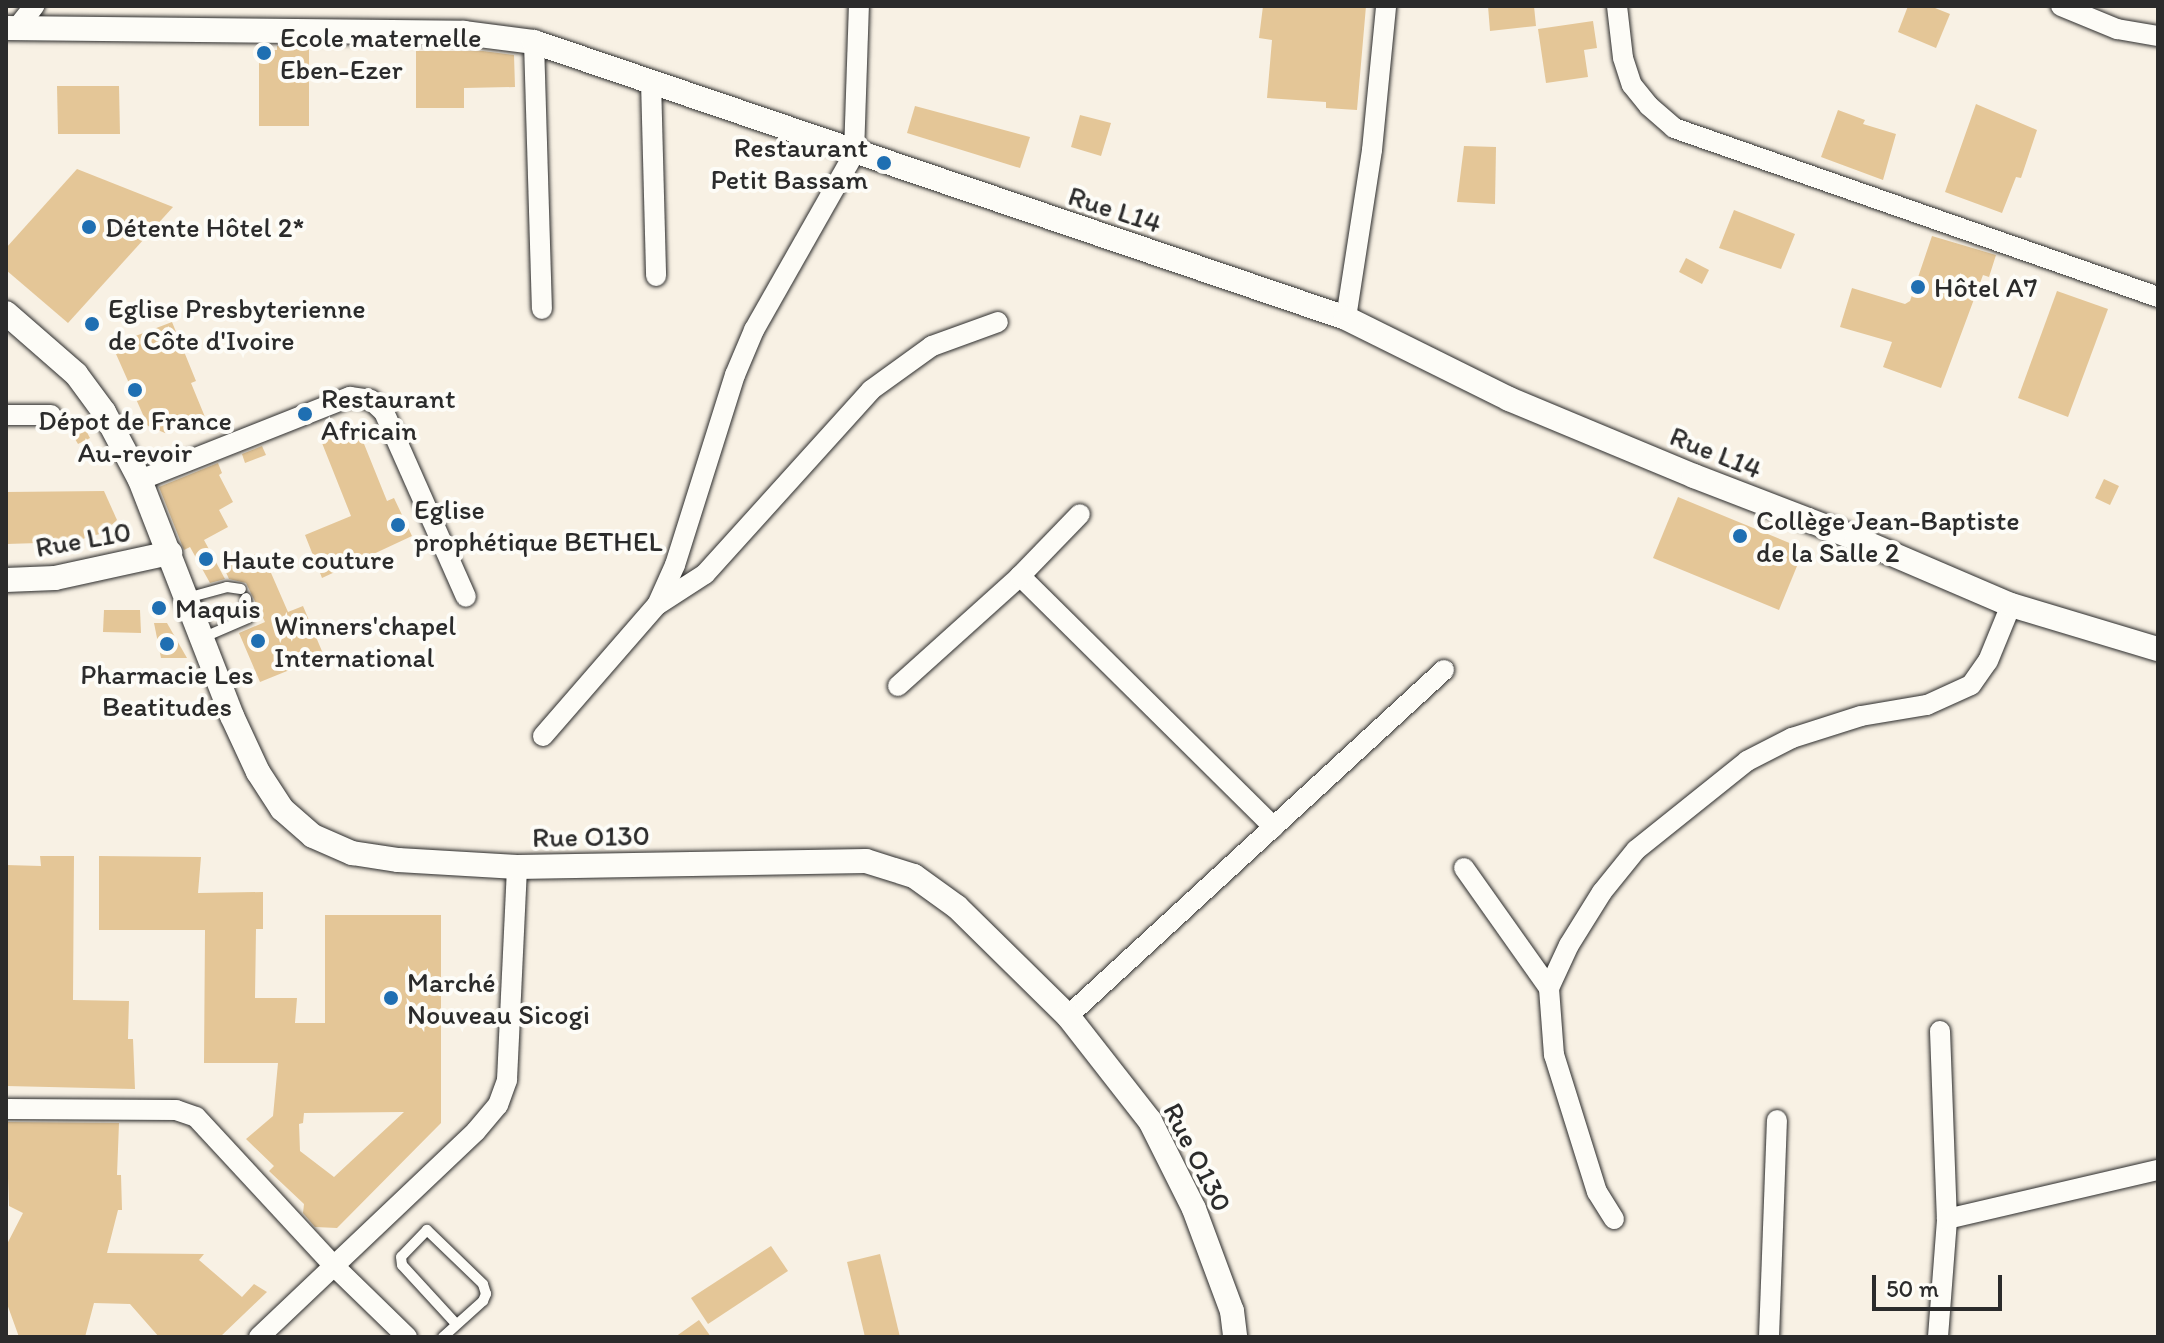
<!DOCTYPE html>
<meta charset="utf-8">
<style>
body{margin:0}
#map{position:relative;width:2164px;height:1343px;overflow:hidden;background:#f8f1e4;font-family:Itim,sans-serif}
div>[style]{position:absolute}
.building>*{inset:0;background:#e4c697}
.roads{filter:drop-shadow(0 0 2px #2b2b2b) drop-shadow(0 0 2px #2b2b2b)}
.service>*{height:10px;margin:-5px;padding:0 5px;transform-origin:5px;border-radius:5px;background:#fdfcf7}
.minor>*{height:20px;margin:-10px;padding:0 10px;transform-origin:10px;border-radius:10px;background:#fdfcf7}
.tertiary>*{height:24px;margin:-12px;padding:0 12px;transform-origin:12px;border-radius:12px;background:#fdfcf7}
.dots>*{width:22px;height:22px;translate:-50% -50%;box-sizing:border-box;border:4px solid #fdfcf7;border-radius:50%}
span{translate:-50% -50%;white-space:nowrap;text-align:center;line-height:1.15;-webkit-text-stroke:8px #fdfcf7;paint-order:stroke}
.poi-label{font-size:28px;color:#2b2b2b}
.left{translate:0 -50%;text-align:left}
.right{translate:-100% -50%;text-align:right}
.street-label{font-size:28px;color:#2b2b2b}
.frame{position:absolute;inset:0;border:8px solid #2b2b2b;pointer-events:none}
.scale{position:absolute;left:1872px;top:1275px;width:130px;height:36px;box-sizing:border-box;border:4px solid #2b2b2b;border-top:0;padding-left:10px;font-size:24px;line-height:28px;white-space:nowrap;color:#2b2b2b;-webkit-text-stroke:6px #fdfcf7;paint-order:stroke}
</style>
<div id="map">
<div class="building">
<i style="clip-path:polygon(1263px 6px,1366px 6px,1357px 110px,1326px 108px,1326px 102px,1267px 98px,1272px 40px,1259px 38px)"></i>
<i style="clip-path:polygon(1488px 6px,1534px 6px,1536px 26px,1490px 31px)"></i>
<i style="clip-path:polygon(1908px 6px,1930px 6px,1950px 14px,1936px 48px,1898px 32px)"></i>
<i style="clip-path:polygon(1593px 21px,1597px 48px,1584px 50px,1588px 77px,1546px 83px,1538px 29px)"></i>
<i style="clip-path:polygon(277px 46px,309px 46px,309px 126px,259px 126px,259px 50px,277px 50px)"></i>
<i style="clip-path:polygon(416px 51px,483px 51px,514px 55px,515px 87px,464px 88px,464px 108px,416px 108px)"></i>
<i style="clip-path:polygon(57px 86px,119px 86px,120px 134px,58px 134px)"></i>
<i style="clip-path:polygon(1976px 104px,2037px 130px,2021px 178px,2016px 177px,2002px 213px,1945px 192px)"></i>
<i style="clip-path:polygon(915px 106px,1030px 137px,1020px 168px,907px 133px)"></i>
<i style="clip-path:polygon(1838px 110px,1865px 120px,1863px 124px,1896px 134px,1883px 180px,1821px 157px)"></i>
<i style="clip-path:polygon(1080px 115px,1111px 123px,1101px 156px,1071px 147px)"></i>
<i style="clip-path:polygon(1464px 146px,1496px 147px,1495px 204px,1457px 202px)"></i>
<i style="clip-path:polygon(77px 169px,173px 207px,68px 323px,6px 270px,6px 248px)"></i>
<i style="clip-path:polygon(1734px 210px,1795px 234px,1781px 269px,1719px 248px)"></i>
<i style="clip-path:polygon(1932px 236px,1996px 255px,1989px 277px,1983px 275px,1941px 388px,1883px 367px,1892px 342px,1840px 327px,1852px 288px,1905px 304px,1910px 301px)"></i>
<i style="clip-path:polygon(1686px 258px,1709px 270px,1702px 284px,1679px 272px)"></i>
<i style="clip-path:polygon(2057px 291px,2108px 309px,2068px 417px,2018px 398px)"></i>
<i style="clip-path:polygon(172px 322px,196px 381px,191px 383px,205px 417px,165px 433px,148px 426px,112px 345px)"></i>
<i style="clip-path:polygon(356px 424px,387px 501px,394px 498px,412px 536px,322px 578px,305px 535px,351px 516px,320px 438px)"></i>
<i style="clip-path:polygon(83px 425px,90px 438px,78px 444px,71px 432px)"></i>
<i style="clip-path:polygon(262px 446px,266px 455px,245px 463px,242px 454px)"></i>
<i style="clip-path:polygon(218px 463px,222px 473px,219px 475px,233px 502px,219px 510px,228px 527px,204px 540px,225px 579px,210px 583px,190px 547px,184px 550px,159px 487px)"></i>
<i style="clip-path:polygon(2104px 479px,2119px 486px,2110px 505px,2095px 498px)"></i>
<i style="clip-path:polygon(104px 491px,117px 520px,103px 533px,72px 542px,6px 544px,6px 492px)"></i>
<i style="clip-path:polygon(1678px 497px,1804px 549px,1779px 610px,1653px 558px)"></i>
<i style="clip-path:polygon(256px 554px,263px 568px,268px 566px,288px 612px,303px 606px,324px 656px,260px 682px,239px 633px,265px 622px,246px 583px,229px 579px,224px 568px)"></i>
<i style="clip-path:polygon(104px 610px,140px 610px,141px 633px,103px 632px)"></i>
<i style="clip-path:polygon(154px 623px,167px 623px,187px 658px,161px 658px)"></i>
<i style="clip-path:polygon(40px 856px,74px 856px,73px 1000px,129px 1001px,128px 1039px,133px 1039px,135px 1089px,6px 1086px,6px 865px,41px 866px)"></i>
<i style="clip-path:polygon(evenodd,99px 856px,201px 857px,198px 893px,263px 892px,263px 929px,256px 929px,255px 998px,297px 998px,295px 1023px,325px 1023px,325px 915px,441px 915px,441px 1123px,337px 1228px,315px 1227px,303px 1213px,304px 1204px,269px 1171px,274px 1166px,246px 1139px,273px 1116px,278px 1063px,204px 1063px,205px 930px,99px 930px,99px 856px,404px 1112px,334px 1177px,300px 1151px,299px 1124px,303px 1123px,304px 1113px,404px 1112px)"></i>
<i style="clip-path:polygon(6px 1122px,119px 1123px,117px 1175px,121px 1175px,122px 1210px,118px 1210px,107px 1253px,204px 1254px,199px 1260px,242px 1297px,254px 1284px,267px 1292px,220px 1337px,159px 1337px,130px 1304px,94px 1303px,85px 1337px,19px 1337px,6px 1301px,6px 1246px,23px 1213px,9px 1206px)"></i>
<i style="clip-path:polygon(771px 1246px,788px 1271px,708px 1324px,691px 1298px)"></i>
<i style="clip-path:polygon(880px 1254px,900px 1337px,865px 1337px,847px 1262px)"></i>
<i style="clip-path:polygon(699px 1320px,711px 1337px,675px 1337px)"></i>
</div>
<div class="roads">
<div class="service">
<i style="left:187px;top:598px;width:41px;rotate:-15.4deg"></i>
<i style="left:227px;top:587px;width:14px;rotate:8deg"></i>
<i style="left:202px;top:638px;width:50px;rotate:-23.5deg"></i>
<i style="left:248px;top:618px;width:20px;rotate:-96deg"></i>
<i style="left:443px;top:1337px;width:54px;rotate:-42deg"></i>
<i style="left:483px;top:1301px;width:8px;rotate:-67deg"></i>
<i style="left:486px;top:1294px;width:10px;rotate:-107deg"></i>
<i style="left:483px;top:1284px;width:78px;rotate:-136deg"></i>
<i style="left:427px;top:1230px;width:37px;rotate:134deg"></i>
<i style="left:401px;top:1257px;width:8px;rotate:83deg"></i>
<i style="left:402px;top:1265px;width:80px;rotate:47.5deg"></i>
</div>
<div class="minor">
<i style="left:1617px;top:6px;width:52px;rotate:83.4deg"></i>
<i style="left:1623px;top:58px;width:28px;rotate:72deg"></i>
<i style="left:1632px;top:85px;width:27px;rotate:51deg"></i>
<i style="left:1649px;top:106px;width:33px;rotate:41deg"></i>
<i style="left:1674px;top:128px;width:513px;rotate:19.25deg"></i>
<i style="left:2061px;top:6px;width:61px;rotate:22.3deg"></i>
<i style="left:2117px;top:29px;width:42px;rotate:9.7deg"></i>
<i style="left:17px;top:28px;width:28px;rotate:-52deg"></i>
<i style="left:534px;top:42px;width:267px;rotate:88.3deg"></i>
<i style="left:651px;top:81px;width:195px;rotate:88.5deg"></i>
<i style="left:1346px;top:318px;width:170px;rotate:-81.2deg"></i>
<i style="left:1372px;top:150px;width:145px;rotate:-84.4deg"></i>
<i style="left:6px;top:415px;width:45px"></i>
<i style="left:140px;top:480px;width:226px;rotate:-21.6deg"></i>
<i style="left:350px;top:397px;width:21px;rotate:8deg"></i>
<i style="left:371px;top:400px;width:18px;rotate:43deg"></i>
<i style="left:384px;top:412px;width:202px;rotate:66.1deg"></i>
<i style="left:1020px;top:576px;width:357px;rotate:44.7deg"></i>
<i style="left:657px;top:605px;width:57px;rotate:-32.9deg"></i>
<i style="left:705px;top:574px;width:248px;rotate:-47.9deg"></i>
<i style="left:871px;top:390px;width:75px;rotate:-35.8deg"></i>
<i style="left:932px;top:346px;width:70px;rotate:-20deg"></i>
<i style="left:898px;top:686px;width:164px;rotate:-42deg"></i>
<i style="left:1020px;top:576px;width:86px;rotate:-45.9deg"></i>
<i style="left:543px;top:736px;width:174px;rotate:-49deg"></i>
<i style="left:657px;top:605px;width:44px;rotate:-65.8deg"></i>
<i style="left:675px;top:565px;width:199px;rotate:-72.5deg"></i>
<i style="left:735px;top:375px;width:49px;rotate:-67.1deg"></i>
<i style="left:754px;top:330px;width:202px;rotate:-60.4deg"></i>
<i style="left:854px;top:154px;width:148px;rotate:-88.1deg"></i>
<i style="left:1464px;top:868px;width:147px;rotate:54.7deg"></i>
<i style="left:1068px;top:1016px;width:511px;rotate:-42.62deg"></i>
<i style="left:1940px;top:1031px;width:188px;rotate:87.9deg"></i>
<i style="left:6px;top:1109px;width:170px;rotate:0.3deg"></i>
<i style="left:176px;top:1110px;width:21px;rotate:19deg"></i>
<i style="left:196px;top:1117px;width:203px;rotate:47.2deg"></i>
<i style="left:334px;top:1266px;width:102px;rotate:44.2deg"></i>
<i style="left:1614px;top:1219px;width:32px;rotate:-122deg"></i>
<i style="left:1597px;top:1192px;width:144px;rotate:-107.4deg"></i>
<i style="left:1554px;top:1055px;width:67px;rotate:-94.3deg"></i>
<i style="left:1549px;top:988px;width:47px;rotate:-65.1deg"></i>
<i style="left:1569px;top:945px;width:62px;rotate:-58.1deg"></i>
<i style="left:1602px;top:892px;width:54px;rotate:-51deg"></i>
<i style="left:1636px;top:850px;width:142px;rotate:-38.7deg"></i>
<i style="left:1747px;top:761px;width:51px;rotate:-27.1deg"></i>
<i style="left:1792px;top:738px;width:72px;rotate:-17.7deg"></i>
<i style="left:1861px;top:716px;width:67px;rotate:-9.5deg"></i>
<i style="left:1927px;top:705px;width:48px;rotate:-24.4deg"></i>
<i style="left:1971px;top:685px;width:29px;rotate:-55deg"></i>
<i style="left:1988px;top:661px;width:61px;rotate:-67.7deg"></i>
<i style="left:259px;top:1337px;width:299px;rotate:-43.5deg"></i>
<i style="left:476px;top:1131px;width:34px;rotate:-50deg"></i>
<i style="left:498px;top:1105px;width:27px;rotate:-70deg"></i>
<i style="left:507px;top:1080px;width:213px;rotate:-87.3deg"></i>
<i style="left:1769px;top:1337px;width:217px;rotate:-87.9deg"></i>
<i style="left:1938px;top:1337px;width:118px;rotate:-85.6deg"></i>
<i style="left:1947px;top:1219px;width:217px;rotate:-13.1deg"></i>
</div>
<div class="tertiary">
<i style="left:6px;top:28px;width:458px;rotate:0.6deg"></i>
<i style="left:464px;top:33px;width:71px;rotate:7.3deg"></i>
<i style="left:534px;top:42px;width:858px;rotate:18.77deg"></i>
<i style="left:1346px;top:318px;width:182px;rotate:26.4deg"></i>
<i style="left:1509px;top:399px;width:200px;rotate:22.6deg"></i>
<i style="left:1694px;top:476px;width:175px;rotate:21.1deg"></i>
<i style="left:1857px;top:539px;width:168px;rotate:23.2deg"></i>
<i style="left:2011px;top:605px;width:153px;rotate:16.7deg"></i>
<i style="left:6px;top:313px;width:93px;rotate:41.1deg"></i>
<i style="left:76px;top:374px;width:47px;rotate:53.6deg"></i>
<i style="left:104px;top:412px;width:77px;rotate:62.1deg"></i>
<i style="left:140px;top:480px;width:253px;rotate:68.7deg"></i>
<i style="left:232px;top:716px;width:62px;rotate:65.1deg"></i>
<i style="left:258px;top:772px;width:44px;rotate:57deg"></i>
<i style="left:282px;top:809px;width:41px;rotate:41.1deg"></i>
<i style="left:313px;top:836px;width:43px;rotate:23.6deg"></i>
<i style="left:352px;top:853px;width:47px;rotate:8.7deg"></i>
<i style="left:398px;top:860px;width:119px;rotate:3.4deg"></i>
<i style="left:517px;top:867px;width:349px;rotate:-1deg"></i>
<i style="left:866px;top:861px;width:50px;rotate:17.4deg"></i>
<i style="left:914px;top:876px;width:53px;rotate:35.8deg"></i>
<i style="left:957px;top:907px;width:156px;rotate:44.5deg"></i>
<i style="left:1068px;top:1016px;width:133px;rotate:52deg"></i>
<i style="left:1150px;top:1121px;width:98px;rotate:63.4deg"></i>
<i style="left:1194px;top:1209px;width:109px;rotate:69.6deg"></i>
<i style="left:1232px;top:1311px;width:26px;rotate:83deg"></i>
<i style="left:6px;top:580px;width:49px;rotate:-2.3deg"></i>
<i style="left:55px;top:578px;width:118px;rotate:-12.3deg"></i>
</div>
</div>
<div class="dots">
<i style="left:264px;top:53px;background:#1f6fb2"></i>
<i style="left:884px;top:163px;background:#1f6fb2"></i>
<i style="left:89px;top:227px;background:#1f6fb2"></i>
<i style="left:1918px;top:287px;background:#1f6fb2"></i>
<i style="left:92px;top:324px;background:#1f6fb2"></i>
<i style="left:135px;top:390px;background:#1f6fb2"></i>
<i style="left:305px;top:414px;background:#1f6fb2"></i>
<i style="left:398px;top:525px;background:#1f6fb2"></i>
<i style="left:1740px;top:536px;background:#1f6fb2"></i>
<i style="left:206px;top:559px;background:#1f6fb2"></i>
<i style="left:159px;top:608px;background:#1f6fb2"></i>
<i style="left:258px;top:641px;background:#1f6fb2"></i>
<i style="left:167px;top:644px;background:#1f6fb2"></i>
<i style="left:391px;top:998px;background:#1f6fb2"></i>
</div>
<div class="poi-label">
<span class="left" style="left:280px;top:53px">Ecole maternelle<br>Eben-Ezer</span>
<span class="right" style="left:868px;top:163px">Restaurant<br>Petit Bassam</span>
<span class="left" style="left:105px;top:227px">Détente Hôtel 2*</span>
<span class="left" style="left:1934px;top:287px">Hôtel A7</span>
<span class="left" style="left:108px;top:324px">Eglise Presbyterienne<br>de Côte d'Ivoire</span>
<span class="left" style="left:321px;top:414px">Restaurant<br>Africain</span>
<span style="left:135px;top:436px">Dépot de France<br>Au-revoir</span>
<span class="left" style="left:414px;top:525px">Eglise<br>prophétique BETHEL</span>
<span class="left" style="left:1756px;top:536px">Collège Jean-Baptiste<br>de la Salle 2</span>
<span class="left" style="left:222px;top:559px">Haute couture</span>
<span class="left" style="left:175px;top:608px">Maquis</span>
<span class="left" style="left:274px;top:641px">Winners'chapel<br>International</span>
<span style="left:167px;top:690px">Pharmacie Les<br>Beatitudes</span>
<span class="left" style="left:407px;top:998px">Marché<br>Nouveau Sicogi</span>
</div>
<div class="street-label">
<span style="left:1115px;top:209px;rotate:18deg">Rue L14</span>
<span style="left:1716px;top:452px;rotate:22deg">Rue L14</span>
<span style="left:83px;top:539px;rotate:-10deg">Rue L10</span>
<span style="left:591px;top:836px;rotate:-1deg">Rue O130</span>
<span style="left:1198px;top:1157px;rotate:63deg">Rue O130</span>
</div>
<div class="frame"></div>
<div class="scale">50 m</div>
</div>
